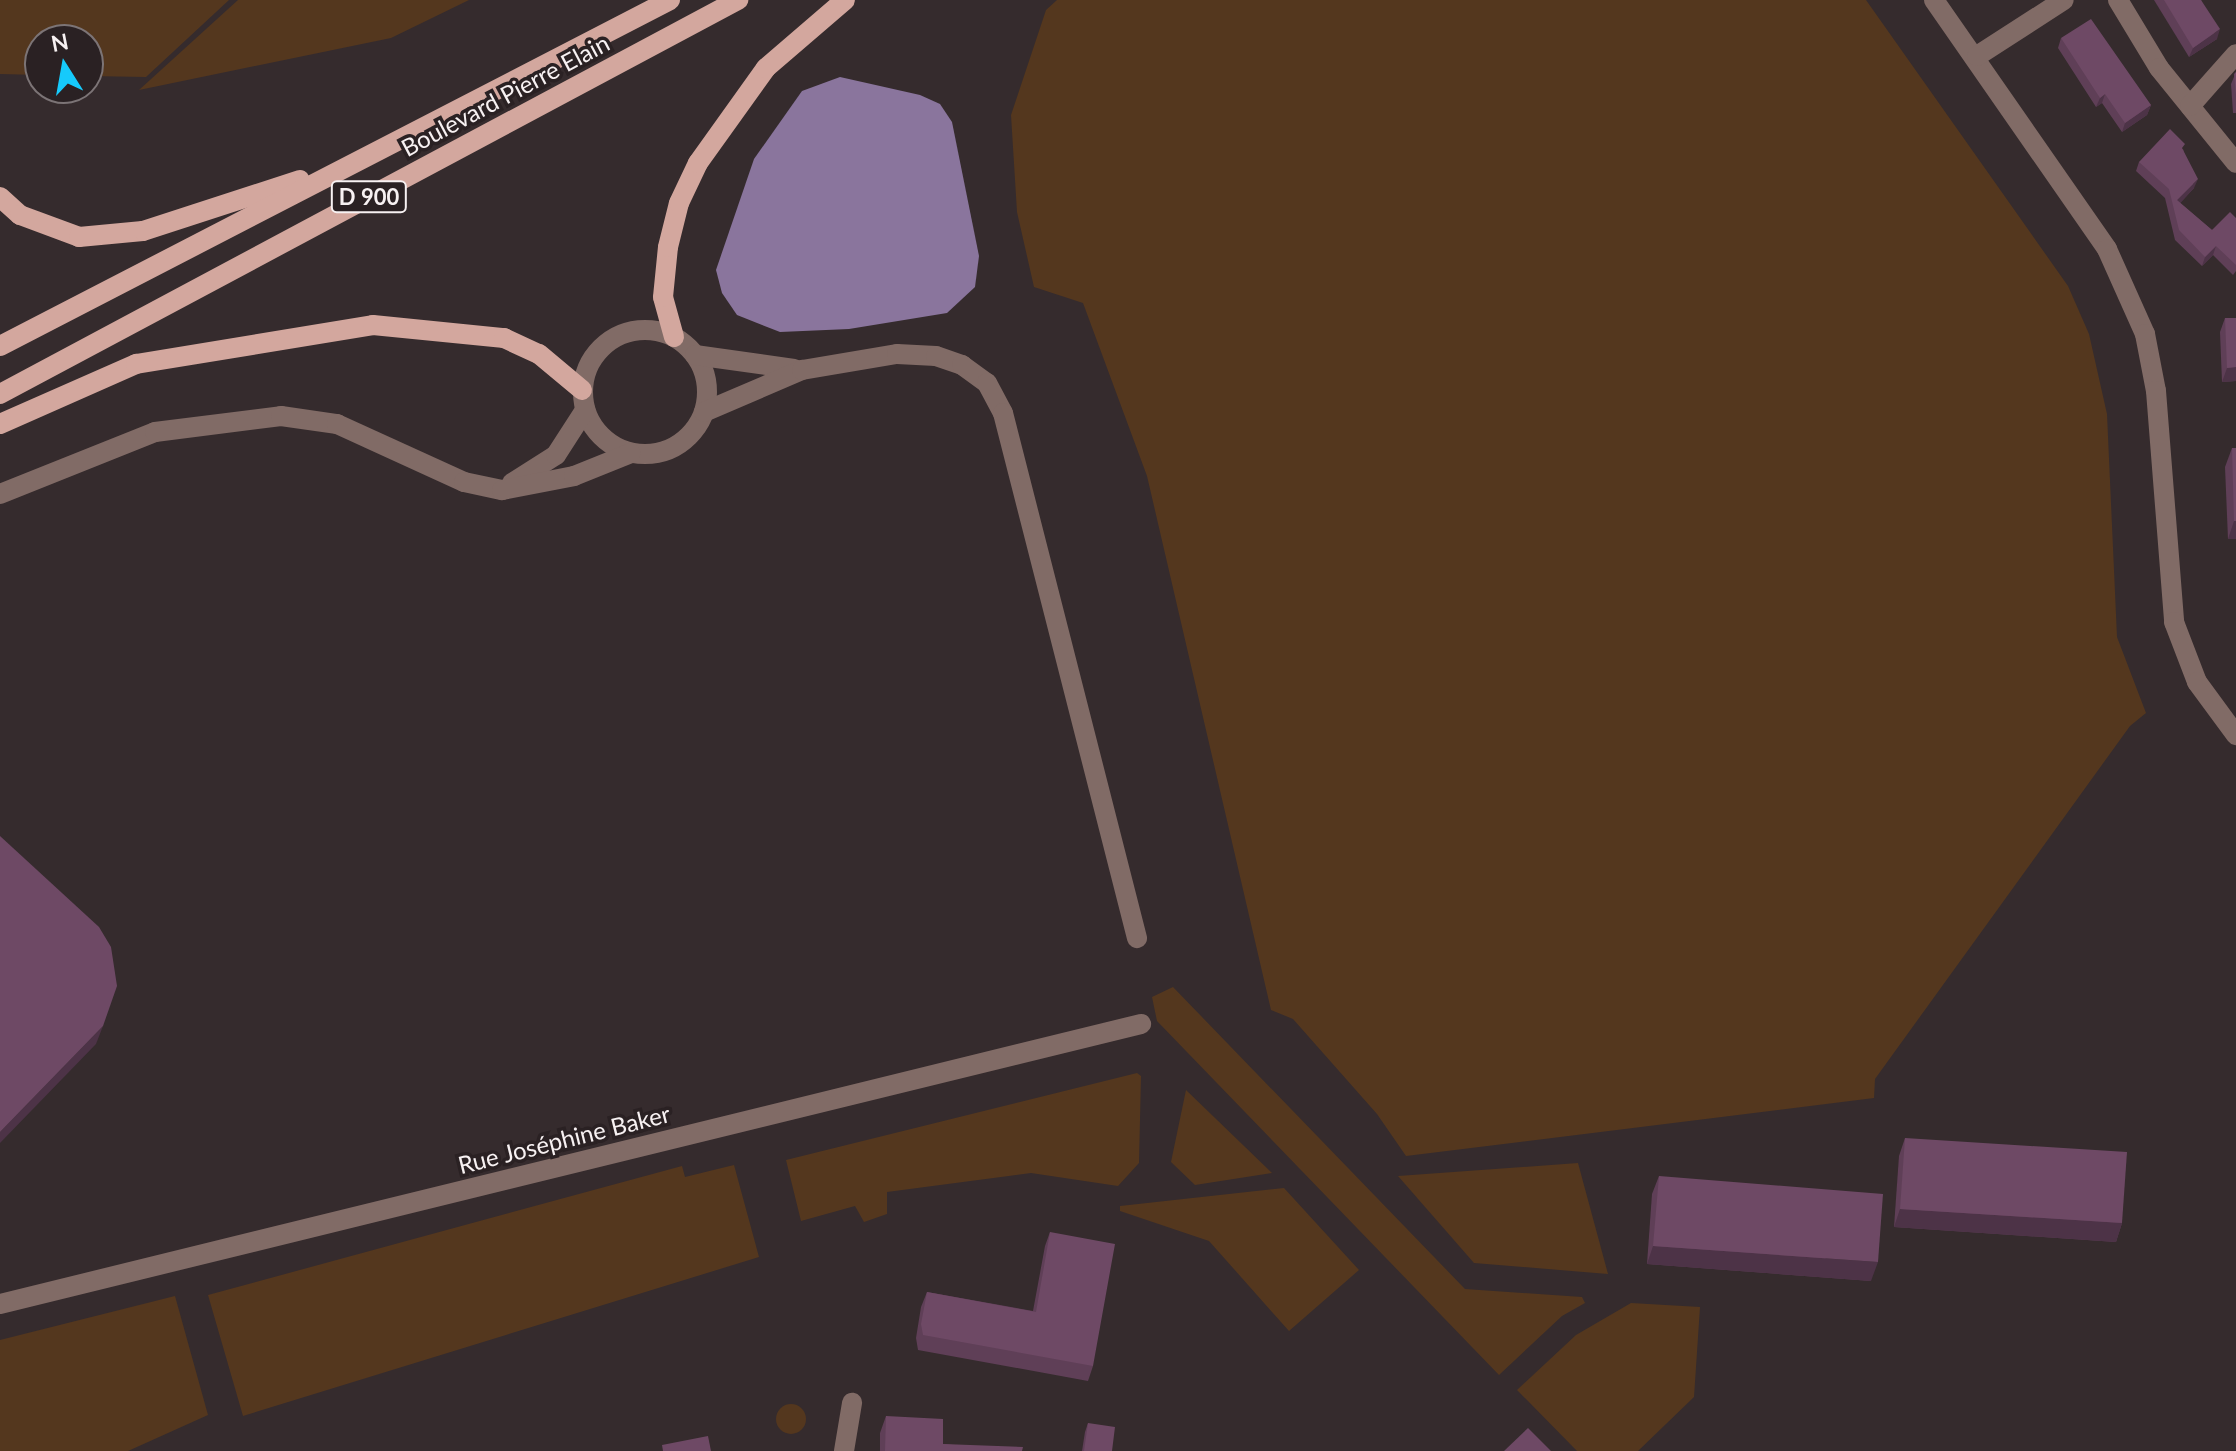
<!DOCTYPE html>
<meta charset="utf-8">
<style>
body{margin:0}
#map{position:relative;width:2236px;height:1451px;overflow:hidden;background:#352b2d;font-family:Lato,sans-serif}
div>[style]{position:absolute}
.green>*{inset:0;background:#54371e}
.round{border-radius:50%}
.water>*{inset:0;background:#8a759d}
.minor>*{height:20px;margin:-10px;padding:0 10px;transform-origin:10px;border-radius:10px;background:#816b66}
.minor>.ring{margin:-10px;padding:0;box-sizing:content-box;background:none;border:20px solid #816b66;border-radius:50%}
.major>*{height:20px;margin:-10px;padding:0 10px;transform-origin:10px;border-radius:10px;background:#d3a79e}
.wall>*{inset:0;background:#5f3f57}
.shaded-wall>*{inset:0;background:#4d3347}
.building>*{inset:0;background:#6e4965}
span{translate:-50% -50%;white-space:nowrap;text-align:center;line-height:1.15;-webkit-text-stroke:7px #2a2123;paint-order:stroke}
.shield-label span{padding:2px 6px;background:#2a2123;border:2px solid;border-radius:6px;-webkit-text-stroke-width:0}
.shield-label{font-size:22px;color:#f7f1f2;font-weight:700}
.street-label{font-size:24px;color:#f7f1f2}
.north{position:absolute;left:24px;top:24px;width:80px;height:80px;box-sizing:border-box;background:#2a2123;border:2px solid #7c7476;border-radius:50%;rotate:349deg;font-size:22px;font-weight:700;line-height:32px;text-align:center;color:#f7f1f2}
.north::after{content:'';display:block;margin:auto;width:28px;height:36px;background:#16cafb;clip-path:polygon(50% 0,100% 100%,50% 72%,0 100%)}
</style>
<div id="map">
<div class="green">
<i style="clip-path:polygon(0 0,229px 0,146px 77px,88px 76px,88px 40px,40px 40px,40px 75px,0 74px)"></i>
<i style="clip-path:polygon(238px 0,469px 0,391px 38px,139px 90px)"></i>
<i style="clip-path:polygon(1057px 0,1866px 0,2068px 286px,2089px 334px,2107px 414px,2117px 637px,2146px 713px,2130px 726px,1875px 1079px,1874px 1098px,1406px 1156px,1377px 1114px,1293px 1019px,1271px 1010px,1147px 476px,1083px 303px,1034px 287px,1017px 212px,1011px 115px,1046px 10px)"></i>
<i style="clip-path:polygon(1173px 987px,1465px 1289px,1582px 1297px,1585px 1303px,1562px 1316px,1499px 1375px,1157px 1021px,1152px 997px)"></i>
<i style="clip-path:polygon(1137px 1073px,1141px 1076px,1139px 1163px,1118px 1186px,1031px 1173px,887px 1192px,887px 1214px,864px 1222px,855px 1206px,801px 1221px,786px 1160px)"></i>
<i style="clip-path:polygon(1186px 1090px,1272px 1173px,1195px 1185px,1171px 1162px)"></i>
<i style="clip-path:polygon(1578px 1163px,1608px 1274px,1474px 1263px,1398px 1176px)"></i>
<i style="clip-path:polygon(734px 1165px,759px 1257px,243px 1416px,208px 1295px,682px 1166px,685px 1177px)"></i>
<i style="clip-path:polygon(1284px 1188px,1359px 1270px,1289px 1331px,1209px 1241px,1120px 1211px,1120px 1206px)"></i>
<i style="clip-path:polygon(175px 1296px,208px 1415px,128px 1451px,0 1451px,0 1340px)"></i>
<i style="clip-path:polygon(1631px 1303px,1700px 1307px,1694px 1397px,1638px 1451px,1577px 1451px,1517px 1390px,1576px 1335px)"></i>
<i class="round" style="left:776px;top:1404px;width:30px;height:30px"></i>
</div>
<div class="water">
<i style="clip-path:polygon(840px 77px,920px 95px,940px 104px,952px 122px,979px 256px,975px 287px,947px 313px,849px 329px,780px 332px,737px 315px,722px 293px,716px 270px,754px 159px,802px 91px)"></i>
</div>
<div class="minor">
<i style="left:1934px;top:0;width:303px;rotate:55.2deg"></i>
<i style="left:2107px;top:249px;width:93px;rotate:65.9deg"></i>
<i style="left:2145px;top:334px;width:58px;rotate:79.1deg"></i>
<i style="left:2156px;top:391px;width:232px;rotate:85.5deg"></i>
<i style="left:2174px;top:622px;width:64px;rotate:69deg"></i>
<i style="left:2197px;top:682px;width:66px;rotate:53.7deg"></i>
<i style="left:2118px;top:0;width:79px;rotate:58.9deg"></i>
<i style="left:2159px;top:68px;width:122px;rotate:51deg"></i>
<i style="left:1977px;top:56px;width:103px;rotate:-32.8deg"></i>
<i style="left:2190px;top:106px;width:69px;rotate:-48.5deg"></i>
<i class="ring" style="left:583px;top:330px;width:104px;height:104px"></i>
<i style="left:695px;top:355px;width:100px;rotate:8deg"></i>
<i style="left:704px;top:412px;width:107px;rotate:-23.2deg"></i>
<i style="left:802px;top:370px;width:96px;rotate:-9.6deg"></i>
<i style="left:897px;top:354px;width:39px;rotate:3deg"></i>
<i style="left:936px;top:356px;width:28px;rotate:19deg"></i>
<i style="left:962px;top:365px;width:31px;rotate:36deg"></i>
<i style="left:987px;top:383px;width:34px;rotate:62deg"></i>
<i style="left:1003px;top:413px;width:542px;rotate:75.68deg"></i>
<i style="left:512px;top:483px;width:52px;rotate:-32.5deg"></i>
<i style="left:556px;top:455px;width:54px;rotate:-57.2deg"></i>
<i style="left:0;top:494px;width:167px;rotate:-21.8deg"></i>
<i style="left:155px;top:432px;width:127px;rotate:-7.2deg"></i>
<i style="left:281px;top:416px;width:57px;rotate:8.1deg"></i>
<i style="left:337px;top:424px;width:140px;rotate:24.5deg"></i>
<i style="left:464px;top:482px;width:39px;rotate:12deg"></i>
<i style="left:502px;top:490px;width:73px;rotate:-11deg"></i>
<i style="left:574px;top:476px;width:61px;rotate:-22deg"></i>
<i style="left:0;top:1304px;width:1175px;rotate:-13.79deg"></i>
<i style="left:844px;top:1451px;width:49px;rotate:-80.5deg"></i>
</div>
<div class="major">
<i style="left:0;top:197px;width:27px;rotate:42deg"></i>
<i style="left:20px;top:215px;width:63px;rotate:20.4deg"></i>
<i style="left:79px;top:237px;width:64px;rotate:-5.4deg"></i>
<i style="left:143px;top:231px;width:165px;rotate:-18deg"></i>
<i style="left:674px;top:337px;width:41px;rotate:-105.4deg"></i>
<i style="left:663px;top:297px;width:50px;rotate:-84.3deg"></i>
<i style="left:668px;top:247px;width:45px;rotate:-76deg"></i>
<i style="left:679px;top:203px;width:44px;rotate:-64.6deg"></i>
<i style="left:698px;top:163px;width:117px;rotate:-54.4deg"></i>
<i style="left:766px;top:68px;width:104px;rotate:-40.7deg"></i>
<i style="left:0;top:346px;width:754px;rotate:-27.31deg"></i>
<i style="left:0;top:394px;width:837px;rotate:-28.1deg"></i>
<i style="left:0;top:424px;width:149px;rotate:-23.8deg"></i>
<i style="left:136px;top:364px;width:240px;rotate:-9.3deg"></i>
<i style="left:373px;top:325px;width:132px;rotate:5.7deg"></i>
<i style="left:504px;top:338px;width:38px;rotate:25deg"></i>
<i style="left:539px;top:354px;width:56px;rotate:39.9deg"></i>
</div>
<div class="wall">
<i style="clip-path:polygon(2154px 0,2201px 0,2217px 39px,2189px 57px)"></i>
<i style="clip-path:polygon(2061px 38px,2151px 105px,2147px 115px,2122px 132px,2102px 103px,2096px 107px,2058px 48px)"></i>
<i style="clip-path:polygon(2236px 72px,2236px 113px,2233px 113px,2231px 84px)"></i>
<i style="clip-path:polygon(2183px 149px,2194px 188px,2180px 203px,2212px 230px,2236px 218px,2236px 271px,2233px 275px,2213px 255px,2202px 266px,2175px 240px,2165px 198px,2136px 171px,2139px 162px)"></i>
<i style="clip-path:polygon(2225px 318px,2236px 318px,2236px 381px,2222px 382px,2220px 332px)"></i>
<i style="clip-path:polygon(2232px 448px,2236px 448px,2236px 539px,2228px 539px,2225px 467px)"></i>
<i style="clip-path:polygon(1905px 1138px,2122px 1223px,2116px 1242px,1894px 1227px,1899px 1156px)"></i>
<i style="clip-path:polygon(1659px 1176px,1871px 1281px,1647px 1264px,1652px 1194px)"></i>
<i style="clip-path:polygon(1050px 1232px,1093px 1366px,1088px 1381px,918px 1350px,916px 1338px,921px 1307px,927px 1292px,1033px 1311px,1045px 1246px)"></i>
<i style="clip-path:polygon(886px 1416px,943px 1444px,1022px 1451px,880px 1451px,880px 1433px)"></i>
<i style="clip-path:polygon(1088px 1423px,1112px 1451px,1082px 1451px,1085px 1432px)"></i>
</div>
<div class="shaded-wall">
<i style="clip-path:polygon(2220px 29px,2217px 39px,2189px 57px,2193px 48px)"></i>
<i style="clip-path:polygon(2105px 94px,2102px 103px,2096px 107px,2100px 98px)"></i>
<i style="clip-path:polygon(2151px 105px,2147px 115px,2122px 132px,2125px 123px)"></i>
<i style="clip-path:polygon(2198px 179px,2194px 188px,2174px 210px,2177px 200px)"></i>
<i style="clip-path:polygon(2216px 246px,2213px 255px,2202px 266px,2205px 257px)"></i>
<i style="clip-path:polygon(2236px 367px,2236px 381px,2222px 382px,2227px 368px)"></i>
<i style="clip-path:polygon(2234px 521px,2236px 521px,2236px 539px,2228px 539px)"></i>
<i style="clip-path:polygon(103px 1026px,96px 1044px,0 1143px,0 1132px)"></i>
<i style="clip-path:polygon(1900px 1209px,2122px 1223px,2116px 1242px,1894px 1227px)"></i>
<i style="clip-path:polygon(1653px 1246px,1878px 1262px,1871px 1281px,1647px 1264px)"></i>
</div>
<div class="building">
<i style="clip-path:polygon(2164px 0,2201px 0,2220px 29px,2193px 48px)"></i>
<i style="clip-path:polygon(2091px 19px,2151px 105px,2125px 123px,2105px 94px,2100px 98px,2061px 38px)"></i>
<i style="clip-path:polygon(2236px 72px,2236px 95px,2234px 74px)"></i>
<i style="clip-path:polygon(2170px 129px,2185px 144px,2182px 148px,2198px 179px,2177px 200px,2212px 230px,2230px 212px,2236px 218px,2236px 265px,2216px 246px,2205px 257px,2179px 230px,2169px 189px,2139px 162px)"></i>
<i style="clip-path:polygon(2225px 318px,2236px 318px,2236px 367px,2227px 368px)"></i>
<i style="clip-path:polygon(2232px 448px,2236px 448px,2236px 521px,2234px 521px)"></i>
<i style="clip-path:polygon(0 836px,99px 927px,111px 947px,117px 986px,103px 1026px,0 1132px)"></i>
<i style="clip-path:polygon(1905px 1138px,2127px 1152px,2122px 1223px,1900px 1209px)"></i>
<i style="clip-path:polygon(1659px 1176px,1883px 1194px,1878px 1262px,1653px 1246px)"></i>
<i style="clip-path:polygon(1050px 1232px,1115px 1244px,1093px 1366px,923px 1335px,921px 1324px,927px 1292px,1036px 1312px)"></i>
<i style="clip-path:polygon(886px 1416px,943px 1419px,943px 1444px,1023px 1447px,1022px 1451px,885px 1451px)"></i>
<i style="clip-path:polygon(1088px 1423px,1115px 1427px,1112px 1451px,1084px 1451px)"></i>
<i style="clip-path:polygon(1528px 1428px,1551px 1451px,1504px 1451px)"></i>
<i style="clip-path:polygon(708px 1436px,711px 1451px,663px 1451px,662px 1445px)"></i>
</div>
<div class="shield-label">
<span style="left:369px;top:197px">D 900</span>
</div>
<div class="street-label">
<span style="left:505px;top:95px;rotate:-28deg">Boulevard Pierre Elain</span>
<span style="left:564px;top:1139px;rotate:-14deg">Rue Joséphine Baker</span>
</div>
<div class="north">N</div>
</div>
